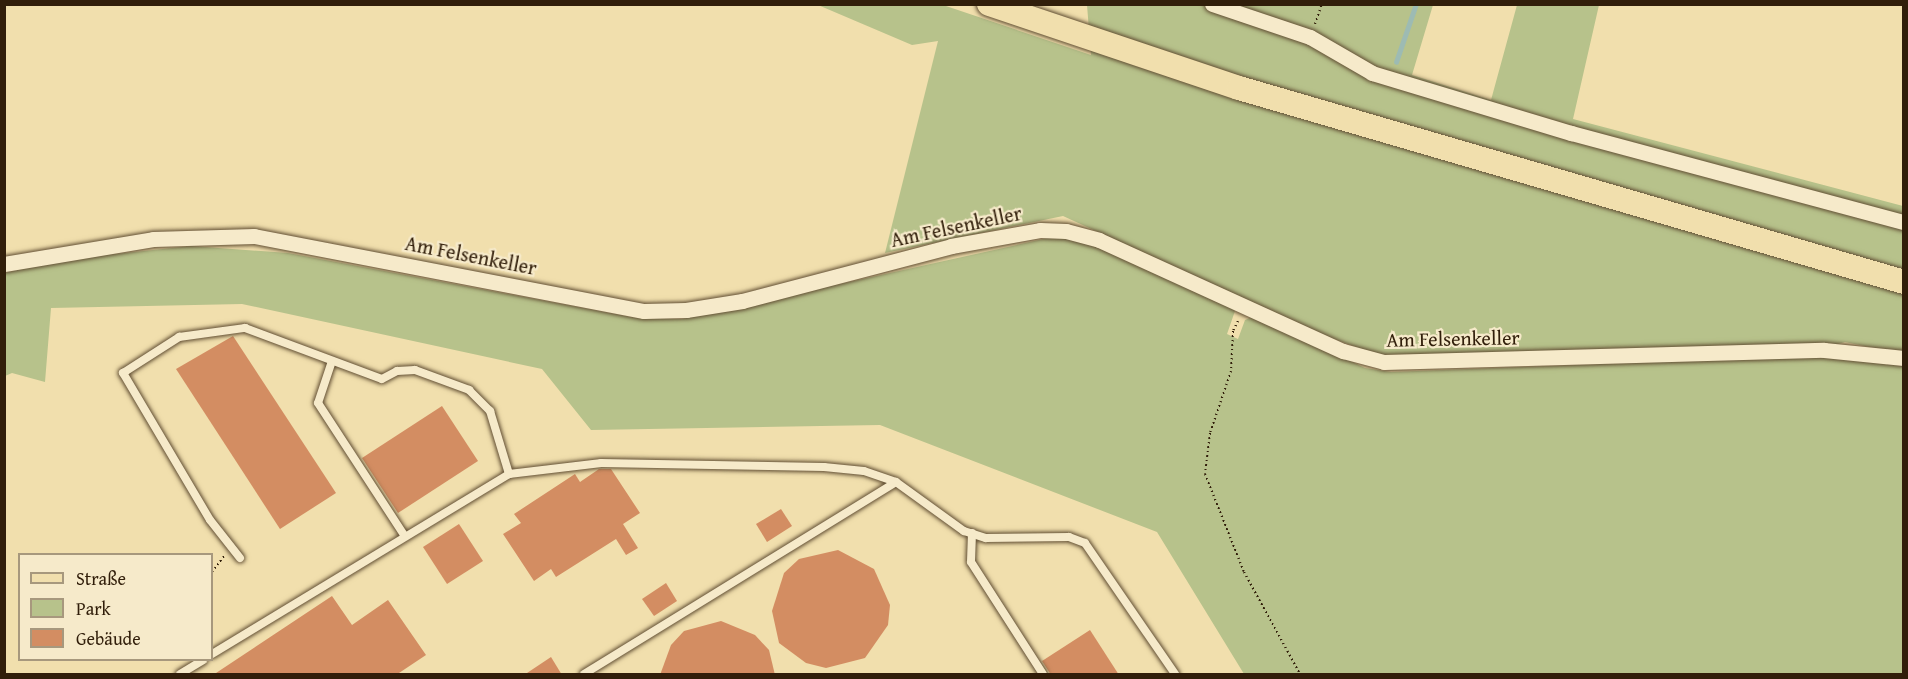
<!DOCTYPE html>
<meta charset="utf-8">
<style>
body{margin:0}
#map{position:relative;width:1908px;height:679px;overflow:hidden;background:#f1dfad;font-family:"Gentium Book Plus",serif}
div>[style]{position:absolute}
.green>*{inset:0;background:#b7c28b}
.stream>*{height:4.5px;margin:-2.25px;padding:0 2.25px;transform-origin:2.25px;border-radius:2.25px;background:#9dbbb3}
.building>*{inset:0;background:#d38d62}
.path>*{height:2px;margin-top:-1px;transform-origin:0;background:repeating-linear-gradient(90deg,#311e0a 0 1.5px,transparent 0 4.5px)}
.roads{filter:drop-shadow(0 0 2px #614e33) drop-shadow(0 0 2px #614e33)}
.service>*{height:8px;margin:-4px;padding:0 4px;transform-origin:4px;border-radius:4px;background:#f6eaca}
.minor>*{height:15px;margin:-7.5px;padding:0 7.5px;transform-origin:7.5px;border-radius:7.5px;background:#f6eaca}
.primary>*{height:24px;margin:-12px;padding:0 12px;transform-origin:12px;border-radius:12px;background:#f1dfad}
span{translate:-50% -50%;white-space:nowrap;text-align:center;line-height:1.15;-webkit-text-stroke:4.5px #f6eaca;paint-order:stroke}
.street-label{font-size:20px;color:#311e0a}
.frame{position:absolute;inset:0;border:6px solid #311e0a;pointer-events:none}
.legend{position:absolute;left:18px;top:553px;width:195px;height:108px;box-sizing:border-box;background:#f6eaca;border:2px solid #a7987d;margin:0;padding:8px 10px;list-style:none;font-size:18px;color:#311e0a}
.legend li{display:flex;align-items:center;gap:12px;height:30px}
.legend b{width:30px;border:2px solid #a7987d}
</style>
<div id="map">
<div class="green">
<i style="clip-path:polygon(818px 5px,943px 5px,1091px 55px,1087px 5px,1433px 5px,1412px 75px,1491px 100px,1517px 5px,1599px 5px,1573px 119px,1903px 206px,1903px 354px,1845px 342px,1831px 346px,1378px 355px,1326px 336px,1063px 216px,885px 253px,938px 41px,912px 45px)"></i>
<i style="clip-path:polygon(1066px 234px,1231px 304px,1235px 311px,1227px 334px,1238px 339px,1245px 320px,1256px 315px,1365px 368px,1391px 372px,1808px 356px,1903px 366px,1903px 674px,1244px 674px,1157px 532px,880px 425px,591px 430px,542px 369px,242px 304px,51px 308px,45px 382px,12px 373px,5px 376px,5px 273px,58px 260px,191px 246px,288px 253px,631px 317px,682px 319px)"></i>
</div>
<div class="stream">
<i style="left:1396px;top:62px;width:61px;rotate:-71deg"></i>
</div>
<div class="building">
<i style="clip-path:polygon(233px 336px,336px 493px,280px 529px,176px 369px)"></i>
<i style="clip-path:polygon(442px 406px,478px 461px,398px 513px,362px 458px)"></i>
<i style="clip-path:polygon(599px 469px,611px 469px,640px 513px,623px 524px,638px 548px,626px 555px,616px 539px,556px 577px,551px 569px,534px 581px,503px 534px,521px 523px,514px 514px,575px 474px,580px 482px)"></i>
<i style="clip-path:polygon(781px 509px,792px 526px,767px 542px,756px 524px)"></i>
<i style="clip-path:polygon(459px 524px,483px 561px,447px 584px,423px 547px)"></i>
<i style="clip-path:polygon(838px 550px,874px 569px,890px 605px,888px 625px,865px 658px,826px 668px,806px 663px,779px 643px,772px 611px,784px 573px,799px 559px)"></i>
<i style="clip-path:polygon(666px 583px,677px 601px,654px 616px,642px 599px)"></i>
<i style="clip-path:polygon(332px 596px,352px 625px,388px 600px,426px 655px,396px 675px,213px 675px)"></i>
<i style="clip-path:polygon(721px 621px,755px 635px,769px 650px,775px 675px,660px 675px,671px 645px,684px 631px)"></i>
<i style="clip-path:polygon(1090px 630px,1119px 675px,1051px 675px,1042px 661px)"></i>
<i style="clip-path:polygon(551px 657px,562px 675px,524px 675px)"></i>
</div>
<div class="path">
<i style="left:1315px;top:24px;width:21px;rotate:-71deg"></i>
<i style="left:1238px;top:321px;width:11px;rotate:117deg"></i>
<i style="left:1233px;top:331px;width:40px;rotate:92.9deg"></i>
<i style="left:1231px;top:371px;width:65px;rotate:108.7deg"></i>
<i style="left:1210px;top:433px;width:41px;rotate:97deg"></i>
<i style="left:1205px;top:474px;width:105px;rotate:68.3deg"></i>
<i style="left:1244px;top:572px;width:116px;rotate:61.2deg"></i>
<i style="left:212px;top:572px;width:20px;rotate:-53deg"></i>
</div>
<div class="roads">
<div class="service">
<i style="left:332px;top:361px;width:44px;rotate:108.4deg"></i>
<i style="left:318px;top:403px;width:158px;rotate:56.9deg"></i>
<i style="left:972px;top:533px;width:29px;rotate:92deg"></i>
<i style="left:971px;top:562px;width:133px;rotate:57.3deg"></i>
<i style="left:240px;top:558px;width:48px;rotate:-128.3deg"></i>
<i style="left:210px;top:520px;width:171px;rotate:-120.6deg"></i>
<i style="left:123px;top:373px;width:67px;rotate:-32.7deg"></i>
<i style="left:179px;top:337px;width:67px;rotate:-7.8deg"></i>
<i style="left:245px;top:328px;width:146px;rotate:20.4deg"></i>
<i style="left:382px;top:379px;width:17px;rotate:-28deg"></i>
<i style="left:397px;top:371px;width:18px;rotate:-3deg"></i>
<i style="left:415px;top:370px;width:58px;rotate:20.3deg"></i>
<i style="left:469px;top:390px;width:30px;rotate:45deg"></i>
<i style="left:490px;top:411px;width:66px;rotate:73.2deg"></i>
<i style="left:212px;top:654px;width:347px;rotate:-31.2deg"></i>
<i style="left:509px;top:474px;width:93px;rotate:-6.8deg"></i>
<i style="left:601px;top:463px;width:223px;rotate:1deg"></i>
<i style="left:824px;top:467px;width:40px;rotate:5.7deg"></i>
<i style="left:864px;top:471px;width:34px;rotate:19deg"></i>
<i style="left:896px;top:482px;width:84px;rotate:35.8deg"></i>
<i style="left:964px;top:531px;width:23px;rotate:18deg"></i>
<i style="left:986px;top:538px;width:83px;rotate:-0.7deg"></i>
<i style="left:1069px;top:537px;width:17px;rotate:21deg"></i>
<i style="left:1085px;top:543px;width:159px;rotate:55.5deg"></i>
<i style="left:180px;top:674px;width:27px;rotate:-31deg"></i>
<i style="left:584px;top:674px;width:366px;rotate:-31.6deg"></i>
</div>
<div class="minor">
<i style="left:1212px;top:4px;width:103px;rotate:18.6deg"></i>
<i style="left:1310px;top:37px;width:72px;rotate:30.1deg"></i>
<i style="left:1372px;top:73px;width:208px;rotate:16.8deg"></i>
<i style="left:1571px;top:133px;width:345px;rotate:15deg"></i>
<i style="left:4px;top:264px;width:151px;rotate:-9.5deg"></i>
<i style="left:153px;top:239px;width:101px;rotate:-1.7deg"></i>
<i style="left:254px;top:236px;width:397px;rotate:10.9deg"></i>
<i style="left:644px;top:311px;width:42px;rotate:-1.4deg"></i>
<i style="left:686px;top:310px;width:57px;rotate:-9.1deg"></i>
<i style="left:742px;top:301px;width:216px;rotate:-14.7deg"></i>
<i style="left:951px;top:246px;width:90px;rotate:-10.2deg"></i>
<i style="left:1040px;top:230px;width:26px;rotate:2deg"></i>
<i style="left:1066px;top:231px;width:34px;rotate:15deg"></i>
<i style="left:1099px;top:240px;width:268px;rotate:24.5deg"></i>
<i style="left:1343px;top:351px;width:42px;rotate:15deg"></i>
<i style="left:1384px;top:362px;width:440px;rotate:-1.6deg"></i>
<i style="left:1824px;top:350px;width:80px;rotate:5.7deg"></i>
</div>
<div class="primary">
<i style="left:989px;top:4px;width:264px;rotate:18.6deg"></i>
<i style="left:1239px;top:88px;width:693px;rotate:16.26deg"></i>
</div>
</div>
<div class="street-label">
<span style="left:956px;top:226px;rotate:-12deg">Am Felsenkeller</span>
<span style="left:471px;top:255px;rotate:11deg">Am Felsenkeller</span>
<span style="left:1453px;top:338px;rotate:-1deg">Am Felsenkeller</span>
</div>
<div class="frame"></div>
<ul class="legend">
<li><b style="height:8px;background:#f1dfad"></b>Straße</li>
<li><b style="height:16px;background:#b7c28b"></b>Park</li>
<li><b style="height:16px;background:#d38d62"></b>Gebäude</li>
</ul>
</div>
